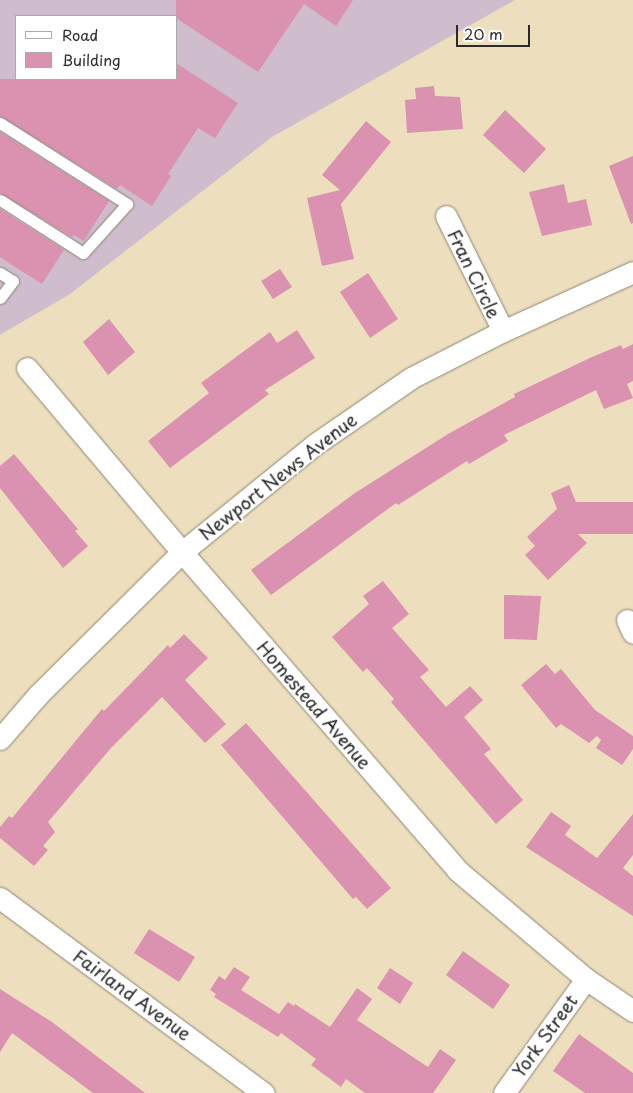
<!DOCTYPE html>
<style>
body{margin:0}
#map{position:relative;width:633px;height:1093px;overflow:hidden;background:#eddfbe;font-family:"Playpen Sans",sans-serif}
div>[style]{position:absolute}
.industrial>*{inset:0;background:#cfbdce}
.building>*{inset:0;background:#db91b0}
.roads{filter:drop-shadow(0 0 1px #8c8574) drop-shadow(0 0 1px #8c8574)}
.service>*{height:11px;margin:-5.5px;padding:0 5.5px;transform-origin:5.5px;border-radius:5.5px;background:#fff}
.minor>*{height:21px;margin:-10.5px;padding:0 10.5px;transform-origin:10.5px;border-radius:10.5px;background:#fff}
span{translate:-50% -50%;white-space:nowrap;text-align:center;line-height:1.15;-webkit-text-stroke:4px #fff;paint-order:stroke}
.street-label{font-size:18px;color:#2b2b2b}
.legend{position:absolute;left:15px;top:15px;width:162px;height:65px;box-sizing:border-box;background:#fff;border:1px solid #aaa;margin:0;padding:6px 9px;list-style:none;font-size:15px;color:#2b2b2b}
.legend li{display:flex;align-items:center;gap:10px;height:25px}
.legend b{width:25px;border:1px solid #aaa}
.scale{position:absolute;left:456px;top:25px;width:74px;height:22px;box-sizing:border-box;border:2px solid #2b2b2b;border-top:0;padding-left:6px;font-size:15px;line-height:18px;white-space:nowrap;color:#2b2b2b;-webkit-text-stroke:4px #fff;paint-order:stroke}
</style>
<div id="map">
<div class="industrial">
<i style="clip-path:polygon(evenodd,0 0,515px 0,272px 137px,70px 294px,0 335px,0 0,16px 16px,176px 16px,176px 79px,16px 79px,16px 16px)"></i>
</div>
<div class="building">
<i style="clip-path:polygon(176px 0,353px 0,336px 26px,304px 4px,258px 72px,176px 18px)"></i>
<i style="clip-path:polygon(176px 63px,238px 103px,215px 138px,198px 128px,168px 174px,171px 176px,152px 206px,120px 185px,117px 189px,0 116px,0 79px,176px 79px)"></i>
<i style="clip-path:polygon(434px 86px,435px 96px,460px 97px,463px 129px,407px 133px,405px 100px,416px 99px,415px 88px)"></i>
<i style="clip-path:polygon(505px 110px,546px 149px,524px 173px,483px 135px)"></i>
<i style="clip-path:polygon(366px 121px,391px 142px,341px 204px,354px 259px,322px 266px,307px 198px,340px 190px,322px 175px)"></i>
<i style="clip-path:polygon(0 132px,109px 201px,84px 241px,74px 235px,72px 237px,0 193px)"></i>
<i style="clip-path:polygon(633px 156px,633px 223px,631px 224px,609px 166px)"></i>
<i style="clip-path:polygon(564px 184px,568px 203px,586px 199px,592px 225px,542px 236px,529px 192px)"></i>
<i style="clip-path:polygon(0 209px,64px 250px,42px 284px,0 257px)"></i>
<i style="clip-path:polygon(280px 269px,292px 287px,273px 299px,261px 281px)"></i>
<i style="clip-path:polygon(368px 273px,398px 319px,370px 338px,340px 292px)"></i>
<i style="clip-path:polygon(109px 319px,135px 352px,108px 375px,83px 342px)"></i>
<i style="clip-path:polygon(297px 330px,315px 358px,265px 390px,269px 394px,170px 468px,148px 441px,209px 393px,201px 383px,270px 332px,277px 343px)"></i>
<i style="clip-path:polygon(633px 344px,633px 381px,627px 384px,633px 398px,604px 409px,596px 390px,504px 435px,508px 441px,469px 464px,467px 461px,398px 505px,396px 503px,271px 595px,251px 570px,355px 493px,448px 434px,515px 397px,514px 394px,592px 357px,621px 345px,623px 349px)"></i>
<i style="clip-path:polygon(14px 454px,78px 529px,75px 531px,88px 546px,63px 568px,0 488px,0 466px)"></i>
<i style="clip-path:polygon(569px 485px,576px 502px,633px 502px,633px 534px,578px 534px,587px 543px,548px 580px,525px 555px,535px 546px,527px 537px,557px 509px,551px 493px)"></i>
<i style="clip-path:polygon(383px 581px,409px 614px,392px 628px,429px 670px,420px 677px,446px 707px,470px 686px,483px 700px,464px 717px,491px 749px,484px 754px,523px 800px,496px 824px,391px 702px,394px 699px,367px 668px,363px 672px,332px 637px,369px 604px,363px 596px)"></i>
<i style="clip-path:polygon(504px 595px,541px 596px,537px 640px,504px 639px)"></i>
<i style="clip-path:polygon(184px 634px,208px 658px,185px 680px,226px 724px,205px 743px,162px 697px,111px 748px,48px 822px,55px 832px,43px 846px,48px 850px,34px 866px,0 838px,0 827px,9px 816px,12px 818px,102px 709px,104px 711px,168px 645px,170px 648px)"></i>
<i style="clip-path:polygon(546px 664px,555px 674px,561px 669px,595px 710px,633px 736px,633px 749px,622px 765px,596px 748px,601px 740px,597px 736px,589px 743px,561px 724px,556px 728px,521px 685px)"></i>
<i style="clip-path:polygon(246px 723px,391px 888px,367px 909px,356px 897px,353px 899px,221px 745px)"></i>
<i style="clip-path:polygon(551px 812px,571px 826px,565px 835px,597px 858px,633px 814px,633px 855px,623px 868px,633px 876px,633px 916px,526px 847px)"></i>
<i style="clip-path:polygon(149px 929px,195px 957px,179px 982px,134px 953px)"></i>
<i style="clip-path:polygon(463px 951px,510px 985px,493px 1009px,446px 975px)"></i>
<i style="clip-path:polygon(234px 967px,250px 977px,241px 990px,279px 1014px,288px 1002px,294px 1006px,295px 1004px,330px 1027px,357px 988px,372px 999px,357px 1020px,428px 1067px,440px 1049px,456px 1060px,433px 1093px,365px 1093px,346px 1079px,341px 1087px,311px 1065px,316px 1059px,281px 1033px,278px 1037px,214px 997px,216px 994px,210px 990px,219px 976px,225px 980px)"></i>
<i style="clip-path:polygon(390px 968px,413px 983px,400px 1004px,377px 988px)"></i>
<i style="clip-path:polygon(0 989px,52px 1022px,145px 1093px,93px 1093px,12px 1033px,0 1052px)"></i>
<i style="clip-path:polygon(579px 1034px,633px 1073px,633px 1093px,585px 1093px,553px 1071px)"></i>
</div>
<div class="roads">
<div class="service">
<i style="left:0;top:123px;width:151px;rotate:32.5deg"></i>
<i style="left:127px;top:204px;width:66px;rotate:131.9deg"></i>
<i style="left:83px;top:253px;width:98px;rotate:-147.4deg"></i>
<i style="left:0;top:273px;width:15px;rotate:32deg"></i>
<i style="left:13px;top:281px;width:21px;rotate:127deg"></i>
</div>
<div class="minor">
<i style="left:446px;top:216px;width:128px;rotate:63.6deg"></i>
<i style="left:27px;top:368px;width:241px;rotate:49.9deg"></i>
<i style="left:182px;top:552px;width:420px;rotate:49.1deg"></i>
<i style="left:457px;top:870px;width:169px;rotate:40.2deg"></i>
<i style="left:586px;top:979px;width:57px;rotate:34.2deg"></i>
<i style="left:627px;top:620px;width:14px;rotate:65deg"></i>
<i style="left:0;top:739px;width:58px;rotate:-49.2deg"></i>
<i style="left:38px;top:695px;width:203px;rotate:-44.8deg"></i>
<i style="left:182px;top:552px;width:170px;rotate:-39deg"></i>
<i style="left:314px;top:445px;width:118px;rotate:-34.6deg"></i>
<i style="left:411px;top:378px;width:103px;rotate:-27.1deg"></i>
<i style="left:503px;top:331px;width:143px;rotate:-24.4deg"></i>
<i style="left:0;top:898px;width:328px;rotate:36.5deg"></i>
<i style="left:504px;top:1093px;width:140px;rotate:-54.3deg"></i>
</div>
</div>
<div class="street-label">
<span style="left:474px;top:274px;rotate:64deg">Fran Circle</span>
<span style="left:278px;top:477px;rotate:-38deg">Newport News Avenue</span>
<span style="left:314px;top:705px;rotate:49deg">Homestead Avenue</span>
<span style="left:132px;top:995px;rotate:36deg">Fairland Avenue</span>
<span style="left:545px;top:1036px;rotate:-54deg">York Street</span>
</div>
<ul class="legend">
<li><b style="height:6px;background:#fff"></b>Road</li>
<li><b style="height:14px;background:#db91b0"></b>Building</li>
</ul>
<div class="scale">20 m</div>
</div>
